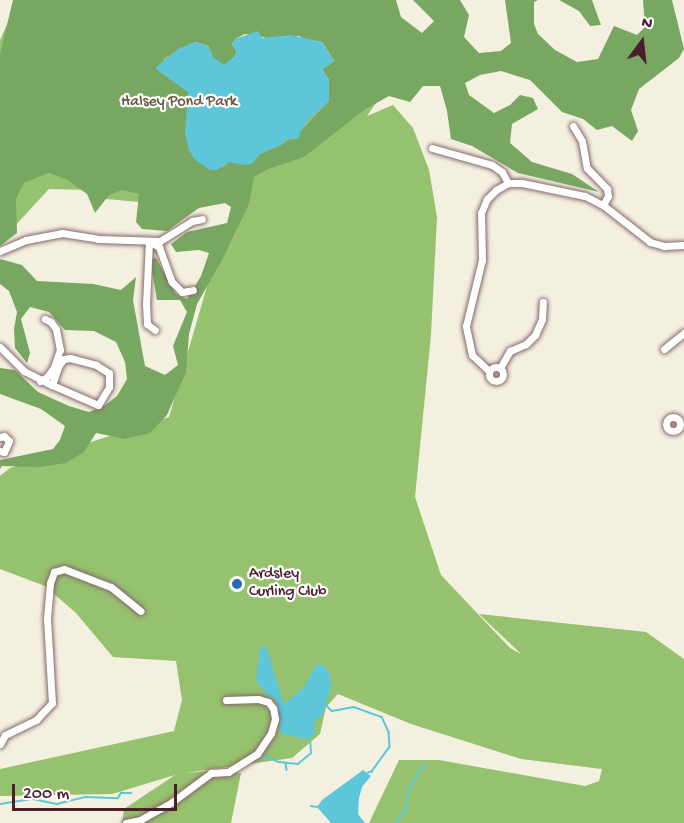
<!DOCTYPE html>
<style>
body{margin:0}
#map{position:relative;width:684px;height:823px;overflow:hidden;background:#f4f0e0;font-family:"Gochi Hand",sans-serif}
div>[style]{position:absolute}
.green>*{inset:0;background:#96c16e}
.forest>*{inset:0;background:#78a761}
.water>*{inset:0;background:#5dc6d9}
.stream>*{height:1.5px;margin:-0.75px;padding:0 0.75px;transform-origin:0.75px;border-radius:0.75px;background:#5dc6d9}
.roads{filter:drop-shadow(0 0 2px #86686a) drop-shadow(0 0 2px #86686a)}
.minor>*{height:7px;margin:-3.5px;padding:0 3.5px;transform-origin:3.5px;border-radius:3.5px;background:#fff}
.minor>.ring{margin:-3.5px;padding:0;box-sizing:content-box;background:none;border:7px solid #fff;border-radius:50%}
.dots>*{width:16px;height:16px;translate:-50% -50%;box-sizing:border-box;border:3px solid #fff;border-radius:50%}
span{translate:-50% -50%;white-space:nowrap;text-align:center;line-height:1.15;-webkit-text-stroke:4.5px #fff;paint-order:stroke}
.park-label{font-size:16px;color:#655842}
.poi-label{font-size:16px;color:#4a1f2b}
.left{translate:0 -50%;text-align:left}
.north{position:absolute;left:612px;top:12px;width:60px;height:60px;-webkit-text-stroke:4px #fff;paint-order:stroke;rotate:15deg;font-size:16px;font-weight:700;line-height:24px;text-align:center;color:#4a1f2b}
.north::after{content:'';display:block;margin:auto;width:21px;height:27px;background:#4a1f2b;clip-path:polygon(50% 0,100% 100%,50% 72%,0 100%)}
.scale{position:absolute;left:12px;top:784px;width:165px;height:27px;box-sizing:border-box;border:3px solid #4a1f2b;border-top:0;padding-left:8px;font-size:18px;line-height:21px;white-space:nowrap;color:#4a1f2b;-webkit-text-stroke:4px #fff;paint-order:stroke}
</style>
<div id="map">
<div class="green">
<i style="clip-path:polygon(18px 0,378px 100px,367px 116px,393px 105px,413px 128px,429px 170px,437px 217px,431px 335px,415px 497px,441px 575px,510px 648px,521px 654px,479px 614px,646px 632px,684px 659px,684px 823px,369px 823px,399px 760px,439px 760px,585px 786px,599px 781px,602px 769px,521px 759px,411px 724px,338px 694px,326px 707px,320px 734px,292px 758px,185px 773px,218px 770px,241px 773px,231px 823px,122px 823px,124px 809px,175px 775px,112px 794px,0 796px,0 769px,174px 731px,182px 700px,176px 661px,113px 657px,76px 613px,45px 586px,0 569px,0 476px,10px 468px,169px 417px,215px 259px,243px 198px,183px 206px,106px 199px,91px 190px,49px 189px,0 242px,0 40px)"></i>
</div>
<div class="forest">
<i style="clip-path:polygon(evenodd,13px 0,396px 0,401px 17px,422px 33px,434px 21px,413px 0,460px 0,469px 15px,464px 37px,479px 53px,501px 51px,511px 43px,505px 0,538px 0,534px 2px,534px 24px,538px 34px,555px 50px,577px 62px,598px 59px,614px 26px,637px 35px,645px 27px,643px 0,672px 0,684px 49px,679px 58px,639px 89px,631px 110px,638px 131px,632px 141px,612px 126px,597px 130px,583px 119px,562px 112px,530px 80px,501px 71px,480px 75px,465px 83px,469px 95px,494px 113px,510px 105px,520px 95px,533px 98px,538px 109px,512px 124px,510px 143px,532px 162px,572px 174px,599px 192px,518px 173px,472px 146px,451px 139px,447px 111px,440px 86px,423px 86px,410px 102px,389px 96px,364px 110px,304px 157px,268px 169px,254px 177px,249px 204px,221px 262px,197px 304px,189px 334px,186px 372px,167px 415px,150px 433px,125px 439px,96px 433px,84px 452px,66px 463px,40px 467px,2px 466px,0 469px,0 460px,53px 449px,60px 440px,65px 426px,41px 409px,0 394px,0 368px,15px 370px,38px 392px,69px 406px,89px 412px,104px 406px,117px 396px,127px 379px,125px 362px,116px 342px,94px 331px,65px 330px,49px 312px,30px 307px,21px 319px,30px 353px,27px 363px,15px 348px,14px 329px,17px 312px,9px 291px,0 284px,0 259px,22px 265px,37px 281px,93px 284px,121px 290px,136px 277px,133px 300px,145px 366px,165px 375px,178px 365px,173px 346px,187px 312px,180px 300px,157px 300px,150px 259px,156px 258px,176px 294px,187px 299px,201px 276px,209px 253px,199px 250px,176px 252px,171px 244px,187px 232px,227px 223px,231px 207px,225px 203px,199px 208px,167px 231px,142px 229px,136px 222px,139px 194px,122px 190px,109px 195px,95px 213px,87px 194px,66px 179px,49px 173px,24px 183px,16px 199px,17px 233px,0 246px,0 54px,13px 0,245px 34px,273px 39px,300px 36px,302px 39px,322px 42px,334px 61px,322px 69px,329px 80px,329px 101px,300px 132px,281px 145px,260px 154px,251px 164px,229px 162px,224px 167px,189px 150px,186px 133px,188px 92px,160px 72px,164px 58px,195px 42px,208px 46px,213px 57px,223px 66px,234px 57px,237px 51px,232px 45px,235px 39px,245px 34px)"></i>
<i style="clip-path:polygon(559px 0,592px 0,601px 25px,590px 26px,579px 11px)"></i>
</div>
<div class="water">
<i style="clip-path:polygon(258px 31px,262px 38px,291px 35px,322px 42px,334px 61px,322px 69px,329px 80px,329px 101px,309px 119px,300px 132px,299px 138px,291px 140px,288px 138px,281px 145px,260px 154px,251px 164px,245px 165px,229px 162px,217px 170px,210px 170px,194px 159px,189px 150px,185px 133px,188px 92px,155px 68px,178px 49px,195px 42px,208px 46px,213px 57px,224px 65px,234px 57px,237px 51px,232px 45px,235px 39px)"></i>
<i style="clip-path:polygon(266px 646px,284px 704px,304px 687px,316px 665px,323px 665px,330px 674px,331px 688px,321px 718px,316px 718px,314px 724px,315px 734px,306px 739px,280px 733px,275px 698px,269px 697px,256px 681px,260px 648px)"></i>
<i style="clip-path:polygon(363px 770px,371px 776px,362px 787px,359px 798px,358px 814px,365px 823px,331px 823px,317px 807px,322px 800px)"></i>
</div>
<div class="stream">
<i style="left:324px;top:703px;width:11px;rotate:45deg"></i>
<i style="left:332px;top:711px;width:22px;rotate:-10deg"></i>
<i style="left:354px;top:707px;width:30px;rotate:20deg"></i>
<i style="left:382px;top:717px;width:17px;rotate:65deg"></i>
<i style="left:389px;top:732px;width:15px;rotate:86deg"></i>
<i style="left:390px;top:747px;width:31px;rotate:126deg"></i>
<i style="left:372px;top:772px;width:4px;rotate:166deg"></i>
<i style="left:263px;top:755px;width:17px;rotate:24deg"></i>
<i style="left:279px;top:762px;width:19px;rotate:6deg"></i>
<i style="left:298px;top:764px;width:17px;rotate:-40deg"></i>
<i style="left:311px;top:753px;width:16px;rotate:-94deg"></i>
<i style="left:286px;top:763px;width:7px;rotate:82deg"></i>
<i style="left:0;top:804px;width:33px;rotate:-9deg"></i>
<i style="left:33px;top:799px;width:25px;rotate:12deg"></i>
<i style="left:57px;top:804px;width:30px;rotate:-14deg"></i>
<i style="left:86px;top:797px;width:32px;rotate:2deg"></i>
<i style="left:118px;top:798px;width:6px;rotate:-59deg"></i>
<i style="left:121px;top:793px;width:10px"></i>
<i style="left:311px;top:806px;width:6px;rotate:9deg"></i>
<i style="left:395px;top:823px;width:17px;rotate:-50deg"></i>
<i style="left:406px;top:810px;width:19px;rotate:-84deg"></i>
<i style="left:408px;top:791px;width:31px;rotate:-59deg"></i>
</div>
<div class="roads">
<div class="minor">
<i style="left:573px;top:126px;width:17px;rotate:59deg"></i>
<i style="left:582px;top:141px;width:27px;rotate:80deg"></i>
<i style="left:587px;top:168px;width:29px;rotate:46deg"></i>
<i style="left:607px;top:189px;width:7px;rotate:82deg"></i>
<i style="left:608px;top:196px;width:10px;rotate:119deg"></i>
<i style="left:432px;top:148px;width:62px;rotate:15.8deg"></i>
<i style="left:492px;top:165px;width:12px;rotate:35deg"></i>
<i style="left:502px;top:172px;width:13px;rotate:61deg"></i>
<i style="left:149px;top:241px;width:63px;rotate:92.7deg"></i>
<i style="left:146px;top:304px;width:20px;rotate:87deg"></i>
<i style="left:147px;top:324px;width:10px;rotate:37deg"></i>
<i style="left:149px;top:241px;width:12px;rotate:31deg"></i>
<i style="left:159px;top:247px;width:37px;rotate:70deg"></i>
<i style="left:172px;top:282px;width:14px;rotate:45deg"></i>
<i style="left:182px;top:292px;width:11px;rotate:-10deg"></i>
<i style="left:0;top:251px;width:28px;rotate:-23deg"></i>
<i style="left:26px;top:240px;width:37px;rotate:-11deg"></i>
<i style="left:62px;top:233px;width:36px;rotate:9deg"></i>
<i style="left:98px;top:239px;width:62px;rotate:1.8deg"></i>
<i style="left:160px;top:241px;width:38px;rotate:-32deg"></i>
<i style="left:192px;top:221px;width:10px;rotate:-11deg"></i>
<i style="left:0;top:347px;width:34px;rotate:45deg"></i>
<i style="left:24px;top:371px;width:31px;rotate:27deg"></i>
<i style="left:664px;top:349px;width:26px;rotate:-39deg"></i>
<i style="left:70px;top:358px;width:27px;rotate:15deg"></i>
<i style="left:96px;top:365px;width:15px;rotate:32deg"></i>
<i style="left:109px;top:373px;width:14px;rotate:90deg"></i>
<i style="left:109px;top:387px;width:21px;rotate:121deg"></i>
<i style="left:98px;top:405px;width:50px;rotate:-156.5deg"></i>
<i style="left:52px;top:385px;width:21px;rotate:-71deg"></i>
<i style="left:59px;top:365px;width:8px;rotate:-50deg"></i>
<i style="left:64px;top:359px;width:6px;rotate:-9deg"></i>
<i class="ring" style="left:489px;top:367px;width:7px;height:7px"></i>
<i style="left:500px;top:368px;width:20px;rotate:-60deg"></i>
<i style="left:510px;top:351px;width:17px;rotate:-24deg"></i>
<i style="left:526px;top:344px;width:13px;rotate:-45deg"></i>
<i style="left:535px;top:335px;width:17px;rotate:-66deg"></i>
<i style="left:542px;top:319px;width:17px;rotate:-87deg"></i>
<i style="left:489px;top:371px;width:23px;rotate:-137deg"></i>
<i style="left:472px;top:355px;width:30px;rotate:-102deg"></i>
<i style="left:466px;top:326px;width:68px;rotate:-76.4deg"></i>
<i style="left:482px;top:260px;width:47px;rotate:-91.2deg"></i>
<i style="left:481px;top:213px;width:15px;rotate:-67deg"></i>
<i style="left:487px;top:199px;width:13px;rotate:-45deg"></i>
<i style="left:496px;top:190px;width:14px;rotate:-30deg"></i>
<i style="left:508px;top:183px;width:14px"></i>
<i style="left:522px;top:183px;width:64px;rotate:11.7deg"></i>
<i style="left:585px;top:196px;width:20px;rotate:27deg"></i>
<i style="left:603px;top:205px;width:60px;rotate:38.2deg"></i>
<i style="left:650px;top:242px;width:15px;rotate:16deg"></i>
<i style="left:664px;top:246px;width:20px;rotate:-3deg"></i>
<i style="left:40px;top:381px;width:8px;rotate:-30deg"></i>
<i style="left:47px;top:377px;width:12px;rotate:-55deg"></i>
<i style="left:54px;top:367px;width:18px;rotate:-71deg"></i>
<i style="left:60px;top:350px;width:21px;rotate:-101deg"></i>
<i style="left:56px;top:329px;width:9px;rotate:-126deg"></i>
<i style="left:51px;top:322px;width:7px;rotate:-153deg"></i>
<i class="ring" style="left:666px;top:417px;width:7px;height:7px"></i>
<i style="left:0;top:437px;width:4px;rotate:-14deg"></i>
<i style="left:4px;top:436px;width:7px;rotate:45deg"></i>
<i style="left:9px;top:441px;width:12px;rotate:114deg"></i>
<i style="left:4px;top:452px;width:4px;rotate:-166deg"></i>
<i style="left:0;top:744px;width:10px;rotate:-61deg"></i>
<i style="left:5px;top:735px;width:34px;rotate:-26deg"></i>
<i style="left:36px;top:720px;width:23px;rotate:-47deg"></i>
<i style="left:52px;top:703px;width:85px;rotate:-93.4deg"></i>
<i style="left:47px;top:618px;width:35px;rotate:-85deg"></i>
<i style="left:50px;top:583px;width:12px;rotate:-70deg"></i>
<i style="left:54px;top:572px;width:10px;rotate:-17deg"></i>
<i style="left:64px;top:569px;width:50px;rotate:21deg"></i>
<i style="left:111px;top:587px;width:38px;rotate:39deg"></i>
<i style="left:126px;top:823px;width:14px;rotate:-12deg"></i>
<i style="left:140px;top:820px;width:37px;rotate:-29deg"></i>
<i style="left:172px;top:802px;width:49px;rotate:-36.6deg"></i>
<i style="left:211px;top:773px;width:17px;rotate:-3deg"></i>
<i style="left:228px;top:772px;width:34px;rotate:-32deg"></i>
<i style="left:257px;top:754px;width:25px;rotate:-56deg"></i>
<i style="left:271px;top:733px;width:15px;rotate:-74deg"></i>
<i style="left:275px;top:719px;width:11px;rotate:-100deg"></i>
<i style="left:273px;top:708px;width:8px;rotate:-130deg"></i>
<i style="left:268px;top:702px;width:10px;rotate:-163deg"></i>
<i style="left:258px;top:699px;width:32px;rotate:178deg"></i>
</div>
</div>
<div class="dots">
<i style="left:237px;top:584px;background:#1f6fb2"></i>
</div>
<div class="park-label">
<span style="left:179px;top:103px">Halsey Pond Park</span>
</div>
<div class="poi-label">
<span class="left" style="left:249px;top:584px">Ardsley<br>Curling Club</span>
</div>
<div class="north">N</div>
<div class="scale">200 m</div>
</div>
